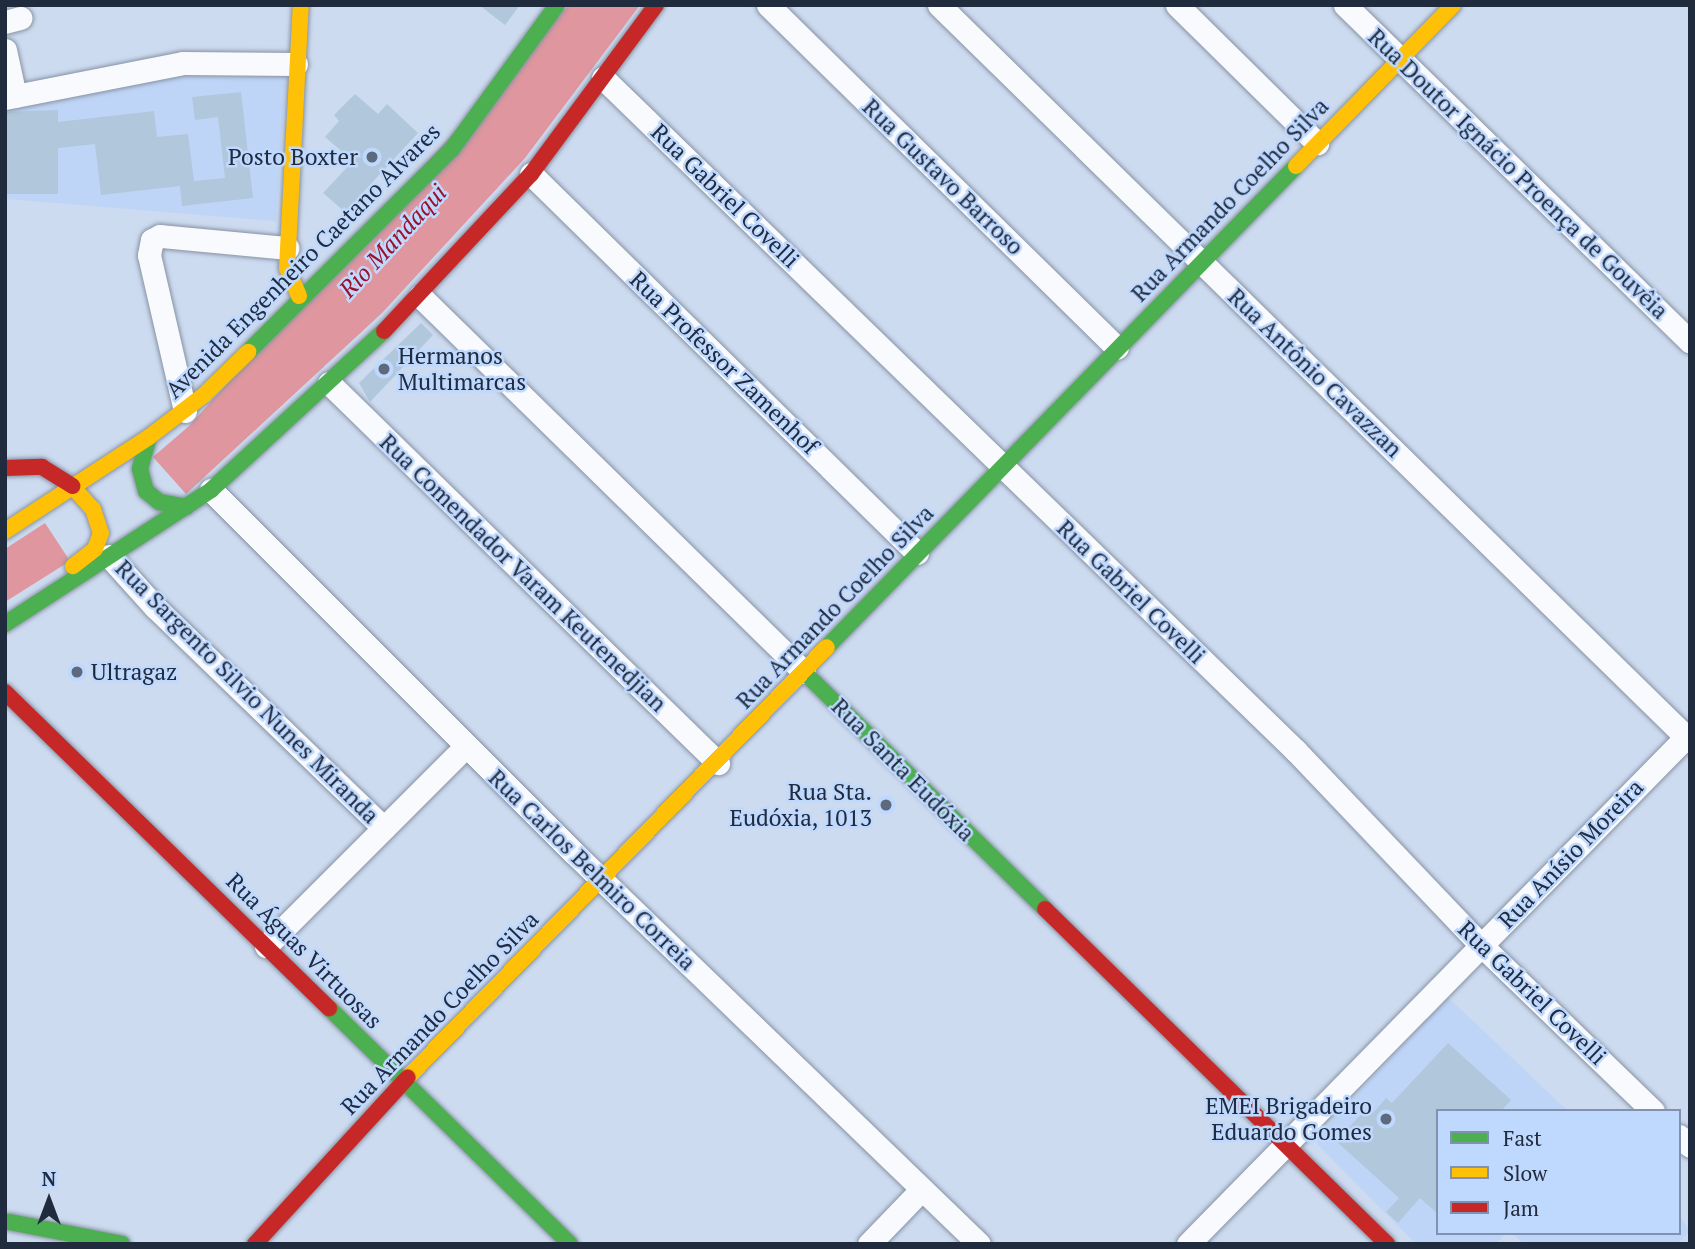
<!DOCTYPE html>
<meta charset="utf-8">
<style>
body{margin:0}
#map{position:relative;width:1695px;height:1249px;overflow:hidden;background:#cddbf0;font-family:"PT Serif",serif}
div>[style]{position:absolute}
.built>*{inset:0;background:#bfd5f7}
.water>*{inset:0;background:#e0969e}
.building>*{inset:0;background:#b1c7db}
.roads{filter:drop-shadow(0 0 2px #8792a3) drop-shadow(0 0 2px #8792a3)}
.street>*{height:23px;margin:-11.5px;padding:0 11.5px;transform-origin:11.5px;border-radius:11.5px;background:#f8fafd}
.fast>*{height:16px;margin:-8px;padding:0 8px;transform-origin:8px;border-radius:8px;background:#4caf50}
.slow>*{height:16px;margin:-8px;padding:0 8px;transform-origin:8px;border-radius:8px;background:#ffc107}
.jam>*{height:16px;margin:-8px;padding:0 8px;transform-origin:8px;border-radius:8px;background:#c62828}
.dots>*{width:19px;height:19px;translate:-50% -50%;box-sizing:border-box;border:4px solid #bfd8fe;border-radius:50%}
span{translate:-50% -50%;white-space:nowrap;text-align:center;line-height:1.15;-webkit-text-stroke:5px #bfd8fe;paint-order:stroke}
.poi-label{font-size:23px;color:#202b3e}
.right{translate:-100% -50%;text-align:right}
.left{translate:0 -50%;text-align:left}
.street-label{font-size:23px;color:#202b3e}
.water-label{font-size:24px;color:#9c102b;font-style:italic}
.frame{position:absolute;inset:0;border:7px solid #202b3e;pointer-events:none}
.legend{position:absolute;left:1436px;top:1109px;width:245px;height:126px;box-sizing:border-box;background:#bfd8fe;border:2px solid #7f93b1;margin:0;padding:9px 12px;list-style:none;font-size:21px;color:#202b3e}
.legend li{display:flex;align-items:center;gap:14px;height:35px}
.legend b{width:35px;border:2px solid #7f93b1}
.north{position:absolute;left:14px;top:1165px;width:70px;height:70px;-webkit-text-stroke:5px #bfd8fe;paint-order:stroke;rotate:0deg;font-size:19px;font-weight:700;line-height:28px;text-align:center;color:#202b3e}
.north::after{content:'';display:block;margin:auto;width:24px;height:32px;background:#202b3e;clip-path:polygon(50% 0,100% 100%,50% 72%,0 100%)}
</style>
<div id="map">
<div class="built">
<i style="clip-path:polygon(190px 74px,286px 74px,276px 221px,5px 199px,5px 108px,92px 88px)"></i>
<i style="clip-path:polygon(1448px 997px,1568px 1111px,1438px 1111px,1438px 1233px,1506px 1233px,1496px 1244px,1416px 1244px,1317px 1144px,1317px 1137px)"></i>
<i style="clip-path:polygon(1679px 1215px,1690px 1231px,1678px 1244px,1524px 1244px,1512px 1233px,1679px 1233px)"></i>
</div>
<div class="water">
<i style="clip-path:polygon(569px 5px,640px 5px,525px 158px,382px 313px,186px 494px,153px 457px,189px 426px)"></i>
<i style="clip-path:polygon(45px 523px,70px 561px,5px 602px,5px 549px)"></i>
</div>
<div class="building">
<i style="clip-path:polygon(479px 5px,520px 5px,505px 25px)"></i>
<i style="clip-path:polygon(241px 92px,253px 198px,182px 206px,180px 186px,101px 195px,95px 144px,58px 148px,58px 194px,5px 194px,5px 112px,58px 110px,58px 122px,154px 111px,157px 137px,188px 134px,194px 181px,225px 178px,218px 117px,195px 120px,192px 97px)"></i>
<i style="clip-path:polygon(355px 94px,378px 114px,387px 104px,418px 133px,345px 212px,323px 193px,353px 161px,325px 137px,339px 121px,334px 115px)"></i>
<i style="clip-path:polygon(421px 323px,433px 335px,370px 402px,359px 383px)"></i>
<i style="clip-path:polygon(1448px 1043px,1511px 1100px,1501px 1111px,1438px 1111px,1438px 1214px,1420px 1198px,1398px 1223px,1386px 1212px,1399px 1198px,1336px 1141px,1367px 1108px,1373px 1113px,1386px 1098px,1392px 1103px)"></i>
</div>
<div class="roads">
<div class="street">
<i style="left:768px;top:5px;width:489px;rotate:44.5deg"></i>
<i style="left:939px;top:5px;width:1052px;rotate:44.42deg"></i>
<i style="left:1177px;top:5px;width:197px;rotate:44.6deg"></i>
<i style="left:1345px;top:5px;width:482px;rotate:44.3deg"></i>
<i style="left:5px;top:22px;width:16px;rotate:-15deg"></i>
<i style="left:5px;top:50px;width:47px;rotate:77.7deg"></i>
<i style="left:603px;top:78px;width:966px;rotate:44.16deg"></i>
<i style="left:1296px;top:751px;width:268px;rotate:46.4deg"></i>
<i style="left:1481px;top:945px;width:239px;rotate:44deg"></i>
<i style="left:5px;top:98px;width:181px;rotate:-11.1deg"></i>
<i style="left:183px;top:63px;width:113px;rotate:0.5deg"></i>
<i style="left:531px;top:174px;width:541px;rotate:44.48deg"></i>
<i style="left:420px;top:296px;width:537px;rotate:44.4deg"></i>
<i style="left:329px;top:383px;width:544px;rotate:44.33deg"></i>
<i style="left:185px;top:411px;width:160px;rotate:-103deg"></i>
<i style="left:149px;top:255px;width:15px;rotate:-79deg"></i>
<i style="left:152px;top:240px;width:9px;rotate:-27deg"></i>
<i style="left:160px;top:236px;width:128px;rotate:5.4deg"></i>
<i style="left:211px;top:490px;width:512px;rotate:45deg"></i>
<i style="left:573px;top:852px;width:564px;rotate:43.99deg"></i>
<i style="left:109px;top:556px;width:69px;rotate:48deg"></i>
<i style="left:155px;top:607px;width:318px;rotate:44deg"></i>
<i style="left:266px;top:946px;width:283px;rotate:-45deg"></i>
<i style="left:1679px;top:1136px;width:15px;rotate:42deg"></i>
<i style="left:869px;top:1244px;width:76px;rotate:-46.1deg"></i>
<i style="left:1188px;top:1244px;width:716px;rotate:-45.51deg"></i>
</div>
<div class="fast">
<i style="left:248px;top:352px;width:288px;rotate:-44.9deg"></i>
<i style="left:452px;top:149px;width:178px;rotate:-53.9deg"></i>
<i style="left:149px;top:437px;width:33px;rotate:106deg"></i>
<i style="left:140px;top:469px;width:23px;rotate:75deg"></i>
<i style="left:146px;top:491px;width:17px;rotate:40deg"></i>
<i style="left:159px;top:502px;width:28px;rotate:10deg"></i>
<i style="left:5px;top:624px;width:246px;rotate:-33deg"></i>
<i style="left:211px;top:490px;width:235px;rotate:-42.6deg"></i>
<i style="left:827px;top:647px;width:672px;rotate:-45.72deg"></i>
<i style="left:804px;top:672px;width:338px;rotate:44.5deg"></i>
<i style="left:329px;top:1008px;width:337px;rotate:44.4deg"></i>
<i style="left:9px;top:1222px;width:115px;rotate:11deg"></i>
</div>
<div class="slow">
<i style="left:1296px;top:166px;width:225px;rotate:-45.7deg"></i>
<i style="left:299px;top:296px;width:30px;rotate:-113deg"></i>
<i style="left:287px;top:268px;width:263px;rotate:-87deg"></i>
<i style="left:72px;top:486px;width:31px;rotate:48deg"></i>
<i style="left:93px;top:509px;width:25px;rotate:72deg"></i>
<i style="left:101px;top:533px;width:17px;rotate:111deg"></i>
<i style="left:95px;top:549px;width:28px;rotate:142deg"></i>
<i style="left:5px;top:531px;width:172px;rotate:-33.1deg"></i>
<i style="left:149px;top:437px;width:69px;rotate:-37.4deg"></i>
<i style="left:204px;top:395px;width:62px;rotate:-44.3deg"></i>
<i style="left:408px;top:1077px;width:600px;rotate:-45.74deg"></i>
</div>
<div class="jam">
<i style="left:384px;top:331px;width:215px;rotate:-46.9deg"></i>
<i style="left:531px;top:174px;width:210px;rotate:-53.5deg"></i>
<i style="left:5px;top:468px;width:37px;rotate:-2deg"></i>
<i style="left:42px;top:467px;width:36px;rotate:32deg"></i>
<i style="left:5px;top:692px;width:453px;rotate:44.3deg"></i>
<i style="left:1045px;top:909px;width:479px;rotate:44.4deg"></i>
<i style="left:255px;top:1244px;width:226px;rotate:-47.5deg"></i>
</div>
</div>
<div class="dots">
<i style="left:372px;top:157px;background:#5d697c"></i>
<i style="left:384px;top:369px;background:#5d697c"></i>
<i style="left:77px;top:672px;background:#5d697c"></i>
<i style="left:886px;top:805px;background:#5d697c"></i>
<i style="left:1386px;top:1119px;background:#5d697c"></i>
</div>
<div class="poi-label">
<span class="right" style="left:358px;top:157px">Posto Boxter</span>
<span class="left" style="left:398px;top:369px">Hermanos<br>Multimarcas</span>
<span class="left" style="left:91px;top:672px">Ultragaz</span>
<span class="right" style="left:872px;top:805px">Rua Sta.<br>Eudóxia, 1013</span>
<span class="right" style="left:1372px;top:1119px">EMEI Brigadeiro<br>Eduardo Gomes</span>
</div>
<div class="street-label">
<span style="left:1518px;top:174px;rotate:44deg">Rua Doutor Ignácio Proença de Gouvêia</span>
<span style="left:943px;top:177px;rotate:44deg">Rua Gustavo Barroso</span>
<span style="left:725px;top:196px;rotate:44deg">Rua Gabriel Covelli</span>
<span style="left:1230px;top:200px;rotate:-46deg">Rua Armando Coelho Silva</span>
<span style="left:303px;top:261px;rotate:-45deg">Avenida Engenheiro Caetano Alvares</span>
<span style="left:724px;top:363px;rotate:44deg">Rua Professor Zamenhof</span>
<span style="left:1315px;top:373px;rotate:44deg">Rua Antônio Cavazzan</span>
<span style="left:523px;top:573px;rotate:44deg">Rua Comendador Varam Keutenedjian</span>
<span style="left:1131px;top:592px;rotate:44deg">Rua Gabriel Covelli</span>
<span style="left:835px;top:607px;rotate:-46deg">Rua Armando Coelho Silva</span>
<span style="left:247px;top:692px;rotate:45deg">Rua Sargento Silvio Nunes Miranda</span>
<span style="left:903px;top:770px;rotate:45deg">Rua Santa Eudóxia</span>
<span style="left:1571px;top:854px;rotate:-46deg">Rua Anísio Moreira</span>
<span style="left:592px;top:870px;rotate:44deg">Rua Carlos Belmiro Correia</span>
<span style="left:304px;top:951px;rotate:45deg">Rua Águas Virtuosas</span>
<span style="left:1532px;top:993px;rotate:44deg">Rua Gabriel Covelli</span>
<span style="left:440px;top:1013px;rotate:-46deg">Rua Armando Coelho Silva</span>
</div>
<div class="water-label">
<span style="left:393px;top:241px;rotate:-47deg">Rio Mandaqui</span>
</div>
<div class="frame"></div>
<ul class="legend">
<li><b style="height:9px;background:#4caf50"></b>Fast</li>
<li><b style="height:9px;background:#ffc107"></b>Slow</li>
<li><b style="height:9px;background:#c62828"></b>Jam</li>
</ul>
<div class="north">N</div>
</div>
